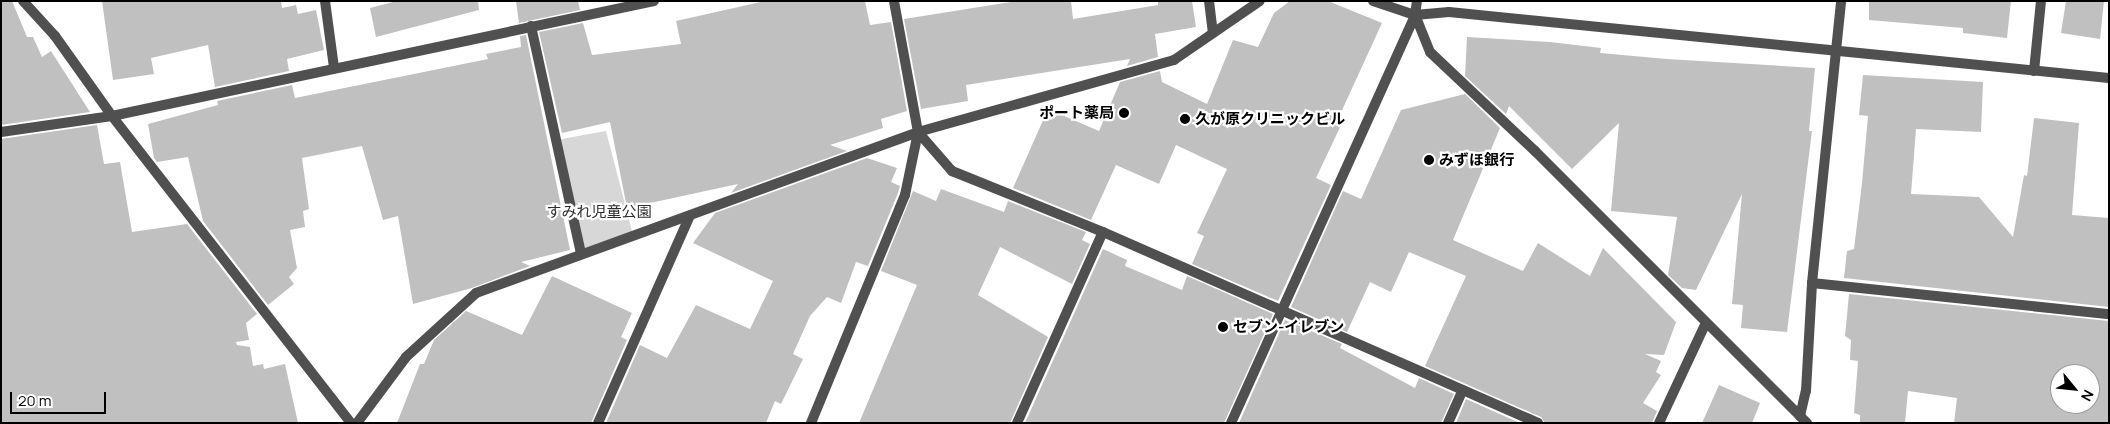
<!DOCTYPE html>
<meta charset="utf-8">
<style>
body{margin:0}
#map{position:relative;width:2110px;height:424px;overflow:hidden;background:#fff;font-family:Manrope,"Noto Sans JP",sans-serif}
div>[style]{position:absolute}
.green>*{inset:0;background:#d7d7d7}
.building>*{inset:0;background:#c0c0c0}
.service>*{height:10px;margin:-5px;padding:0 5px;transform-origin:5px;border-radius:5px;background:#505050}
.minor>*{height:10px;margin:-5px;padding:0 5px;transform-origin:5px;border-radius:5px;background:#505050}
.tertiary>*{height:10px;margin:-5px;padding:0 5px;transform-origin:5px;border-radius:5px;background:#505050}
.dots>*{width:14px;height:14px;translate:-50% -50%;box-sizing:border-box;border:2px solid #fff;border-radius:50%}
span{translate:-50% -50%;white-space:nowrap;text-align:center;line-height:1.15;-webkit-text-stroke:4.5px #fff;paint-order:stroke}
.poi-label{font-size:15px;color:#000;font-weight:700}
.right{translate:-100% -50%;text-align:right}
.left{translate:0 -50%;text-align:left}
.park-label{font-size:15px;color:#2e2e2e}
.frame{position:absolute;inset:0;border:2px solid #000;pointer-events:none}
.north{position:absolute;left:2050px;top:364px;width:50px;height:50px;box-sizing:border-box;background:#fff;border:1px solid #999;border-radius:50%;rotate:118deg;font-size:14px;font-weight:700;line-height:20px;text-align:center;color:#000}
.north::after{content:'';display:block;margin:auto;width:18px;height:22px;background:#000;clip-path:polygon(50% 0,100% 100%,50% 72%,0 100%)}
.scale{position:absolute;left:10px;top:392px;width:96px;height:22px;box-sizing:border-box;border:2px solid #000;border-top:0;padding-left:6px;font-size:15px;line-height:18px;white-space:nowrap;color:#000;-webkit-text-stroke:4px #fff;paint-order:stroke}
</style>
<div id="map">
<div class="green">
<i style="clip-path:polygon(606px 131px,633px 235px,581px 253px,556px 140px)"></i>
</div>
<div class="building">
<i style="clip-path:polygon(1px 1px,12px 1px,27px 37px,33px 37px,42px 57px,51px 51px,90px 112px,1px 125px)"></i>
<i style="clip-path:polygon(102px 1px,281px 1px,282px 8px,296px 5px,298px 14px,316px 10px,324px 50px,287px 59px,289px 71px,215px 87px,208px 45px,151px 58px,154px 74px,113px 80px)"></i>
<i style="clip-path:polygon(397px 1px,478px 1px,479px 10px,376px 37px,370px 8px)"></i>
<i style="clip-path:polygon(516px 1px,578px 1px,580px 10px,519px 23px)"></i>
<i style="clip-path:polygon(765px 1px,865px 1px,870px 25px,891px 22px,907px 111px,881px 119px,883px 128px,830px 145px,847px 151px,731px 193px,738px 184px,627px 208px,610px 122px,562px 133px,539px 32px,583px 23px,592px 55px,681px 44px,676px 21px)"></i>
<i style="clip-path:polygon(1017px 1px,1071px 1px,1073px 19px,1158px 5px,1158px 1px,1192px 1px,1196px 27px,1155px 34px,1158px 57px,1127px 66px,1130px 59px,966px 85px,968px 101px,921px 109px,904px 19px)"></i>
<i style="clip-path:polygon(1290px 1px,1328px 1px,1382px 23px,1338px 119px,1343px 121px,1316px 178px,1331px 185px,1278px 301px,1192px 264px,1204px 236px,1197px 233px,1227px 169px,1176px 145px,1159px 184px,1116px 165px,1091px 220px,1013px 188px,1048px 109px,1099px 131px,1120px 82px,1160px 71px,1162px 82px,1207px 104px,1233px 40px,1258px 47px,1274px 13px)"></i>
<i style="clip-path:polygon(1869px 1px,2011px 1px,2007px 38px,1963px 33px,1963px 28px,1869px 20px)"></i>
<i style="clip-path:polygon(2066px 1px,2104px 1px,2100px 39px,2061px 33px)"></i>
<i style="clip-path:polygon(526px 35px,570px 250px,521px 262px,530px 266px,472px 288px,413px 304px,398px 216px,383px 220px,362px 146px,302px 158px,309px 209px,303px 211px,305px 227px,290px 230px,297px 268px,289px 277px,294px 284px,268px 305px,203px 221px,188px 157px,157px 162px,154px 158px,148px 124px,218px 105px,217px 101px,292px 85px,295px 98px,488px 59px,486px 54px,521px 47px,520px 36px)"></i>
<i style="clip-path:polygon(1467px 37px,1550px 42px,1601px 48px,1600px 53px,1667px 59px,1815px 68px,1809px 131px,1812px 131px,1787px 332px,1741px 328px,1743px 305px,1732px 304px,1742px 194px,1696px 290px,1682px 288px,1668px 275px,1677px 217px,1611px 211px,1619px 123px,1572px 169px,1509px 106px,1506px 114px,1465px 76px)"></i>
<i style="clip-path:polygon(1863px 75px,1983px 82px,1981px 132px,1916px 129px,1911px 194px,1979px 197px,2013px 237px,2024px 175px,2027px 176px,2034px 118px,2079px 123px,2072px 215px,2109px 218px,2109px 307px,1844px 278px,1847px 251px,1854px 249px,1862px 183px,1868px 116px,1859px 115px)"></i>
<i style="clip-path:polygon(1465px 94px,1500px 128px,1453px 240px,1523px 271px,1538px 243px,1590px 276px,1603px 248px,1676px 322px,1664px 355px,1645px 354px,1661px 361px,1656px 372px,1661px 375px,1643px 403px,1657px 411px,1652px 423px,1545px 423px,1541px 417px,1425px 366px,1466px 276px,1409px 252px,1391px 292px,1370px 282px,1347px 332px,1291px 307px,1343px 191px,1361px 199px,1401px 110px)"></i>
<i style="clip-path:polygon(97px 125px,104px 164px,120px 162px,132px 232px,187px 224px,257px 314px,246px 323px,249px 340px,236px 342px,237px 345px,250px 347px,253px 366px,263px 364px,264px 369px,285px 364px,298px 423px,1px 423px,1px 139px)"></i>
<i style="clip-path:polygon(867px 158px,897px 168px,891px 182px,900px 186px,898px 193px,868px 266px,856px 262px,841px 303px,827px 297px,810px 316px,793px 354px,803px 359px,781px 404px,775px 401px,766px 423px,606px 423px,640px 345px,667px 358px,696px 305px,750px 329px,773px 281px,693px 243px,715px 213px)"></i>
<i style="clip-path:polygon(941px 189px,1004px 212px,1008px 201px,1086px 232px,1082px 240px,1090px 244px,1072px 284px,1000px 247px,978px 295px,1048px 337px,1010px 423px,859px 423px,917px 285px,881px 271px,913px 191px,936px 201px)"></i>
<i style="clip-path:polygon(1103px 249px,1127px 260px,1125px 266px,1182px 290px,1187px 276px,1273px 314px,1224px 423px,1025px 423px)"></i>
<i style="clip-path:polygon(552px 276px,632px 313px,621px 337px,627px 340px,591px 423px,397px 423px,420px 364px,424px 364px,434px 340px,466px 311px,522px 335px)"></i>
<i style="clip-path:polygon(evenodd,1849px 294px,2109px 321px,2109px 423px,1954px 423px,1957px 398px,1908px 391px,1905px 423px,1860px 423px,1860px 415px,1854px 413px,1858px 361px,1850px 360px,1851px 340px,1845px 336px,1849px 294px,2060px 374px,2090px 374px,2090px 404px,2060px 404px,2060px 374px)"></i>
<i style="clip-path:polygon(1285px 320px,1342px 344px,1340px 348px,1415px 388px,1419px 378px,1454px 394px,1441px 423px,1239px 423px)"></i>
<i style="clip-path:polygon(1719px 385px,1760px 403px,1752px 423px,1702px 423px)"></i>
<i style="clip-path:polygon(1466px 399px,1520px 423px,1456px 423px)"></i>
</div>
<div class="service">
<i style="left:1209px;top:1px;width:32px;rotate:83deg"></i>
<i style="left:531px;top:26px;width:232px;rotate:77.6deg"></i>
<i style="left:2034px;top:71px;width:70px;rotate:-84.3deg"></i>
<i style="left:1812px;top:283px;width:299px;rotate:6deg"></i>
<i style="left:598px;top:423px;width:227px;rotate:-66.1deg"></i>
<i style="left:1017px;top:423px;width:209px;rotate:-65.8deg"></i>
<i style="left:1448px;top:423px;width:36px;rotate:-66deg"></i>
</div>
<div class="minor">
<i style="left:23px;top:1px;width:47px;rotate:47.6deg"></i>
<i style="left:55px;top:36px;width:98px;rotate:54.5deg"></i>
<i style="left:112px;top:116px;width:389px;rotate:52.1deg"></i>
<i style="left:325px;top:1px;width:68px;rotate:82.3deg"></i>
<i style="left:1373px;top:1px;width:44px;rotate:18.4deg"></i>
<i style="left:1px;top:132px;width:112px;rotate:-8.2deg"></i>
<i style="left:112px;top:116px;width:554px;rotate:-11.98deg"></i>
<i style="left:1800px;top:416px;width:26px;rotate:-77deg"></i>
<i style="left:1806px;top:391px;width:108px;rotate:-86.8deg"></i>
<i style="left:1812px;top:283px;width:283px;rotate:-84.1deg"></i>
<i style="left:357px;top:423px;width:82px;rotate:-53.4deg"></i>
<i style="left:406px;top:357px;width:95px;rotate:-42.4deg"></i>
<i style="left:476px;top:293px;width:470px;rotate:-20deg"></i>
<i style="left:918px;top:132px;width:266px;rotate:-15.7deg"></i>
<i style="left:1174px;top:60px;width:104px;rotate:-34.5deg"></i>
<i style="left:811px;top:423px;width:247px;rotate:-67.6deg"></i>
<i style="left:905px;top:195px;width:64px;rotate:-78.3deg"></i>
<i style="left:918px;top:132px;width:133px;rotate:-100.4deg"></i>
<i style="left:1231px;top:423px;width:448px;rotate:-65.7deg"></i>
<i style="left:1415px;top:15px;width:14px;rotate:-82deg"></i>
<i style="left:1659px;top:423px;width:108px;rotate:-64.9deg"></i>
</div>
<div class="tertiary">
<i style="left:918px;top:132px;width:52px;rotate:48.9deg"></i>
<i style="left:952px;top:171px;width:163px;rotate:22deg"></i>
<i style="left:1103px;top:232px;width:475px;rotate:23.7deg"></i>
<i style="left:1807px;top:423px;width:385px;rotate:-135deg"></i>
<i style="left:1535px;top:151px;width:144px;rotate:-136.7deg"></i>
<i style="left:1430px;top:52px;width:40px;rotate:-112deg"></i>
<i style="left:1415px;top:15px;width:34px;rotate:-5deg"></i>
<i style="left:1449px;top:12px;width:663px;rotate:5.71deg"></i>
</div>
<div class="dots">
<i style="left:1124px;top:113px;background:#000"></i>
<i style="left:1185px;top:119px;background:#000"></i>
<i style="left:1429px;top:160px;background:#000"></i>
<i style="left:1223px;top:327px;background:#000"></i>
</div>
<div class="poi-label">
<span class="right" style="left:1114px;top:113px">ポート薬局</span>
<span class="left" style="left:1195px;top:119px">久が原クリニックビル</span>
<span class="left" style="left:1439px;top:160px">みずほ銀行</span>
<span class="left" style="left:1233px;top:327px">セブン-イレブン</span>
</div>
<div class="park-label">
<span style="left:599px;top:212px">すみれ児童公園</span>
</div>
<div class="frame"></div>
<div class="north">N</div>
<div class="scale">20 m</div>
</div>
